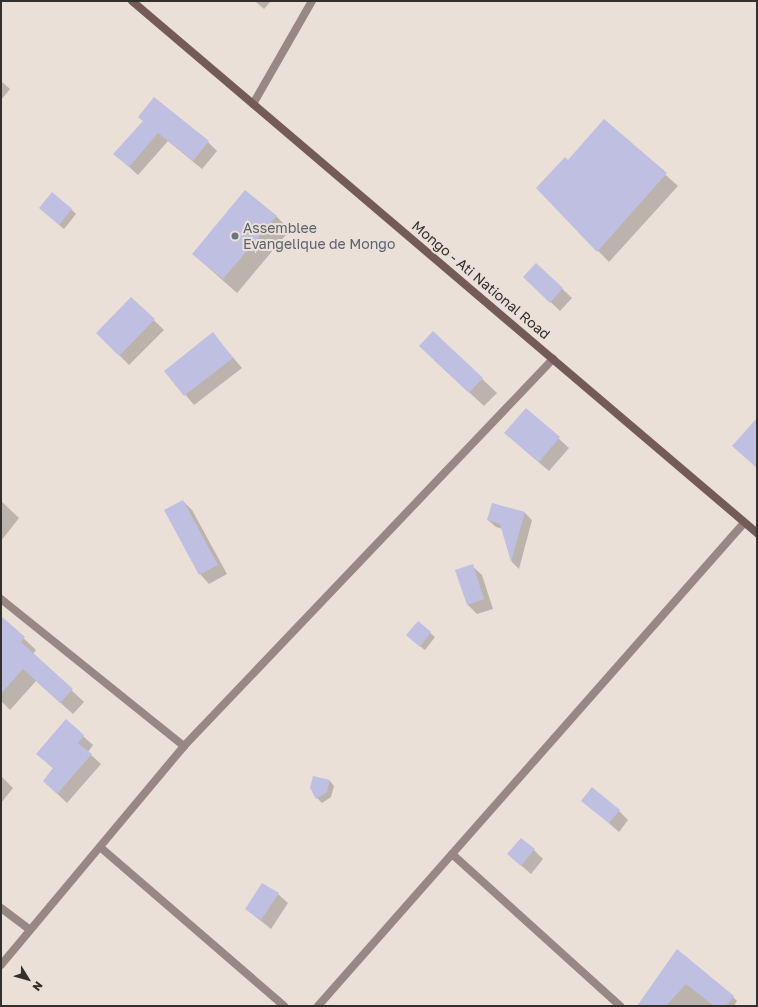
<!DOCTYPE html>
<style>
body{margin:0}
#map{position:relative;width:758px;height:1007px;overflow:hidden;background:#eae0d8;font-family:"Golos Text",sans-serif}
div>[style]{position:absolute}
.shadow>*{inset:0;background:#0003}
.building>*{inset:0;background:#bebfe1}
.street>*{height:8px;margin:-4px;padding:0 4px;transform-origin:4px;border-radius:4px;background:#988783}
.secondary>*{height:8px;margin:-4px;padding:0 4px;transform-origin:4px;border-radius:4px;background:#735c57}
.dots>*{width:11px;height:11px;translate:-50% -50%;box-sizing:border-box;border:2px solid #eae0d8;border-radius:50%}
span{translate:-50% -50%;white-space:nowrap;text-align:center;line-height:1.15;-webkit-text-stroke:4px #eae0d8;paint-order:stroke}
.worship-label{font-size:14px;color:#5b616d}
.left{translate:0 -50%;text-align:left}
.street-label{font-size:14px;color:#332f2c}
.frame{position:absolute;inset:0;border:2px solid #332f2c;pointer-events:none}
.north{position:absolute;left:8px;top:959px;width:40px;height:40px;-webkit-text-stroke:3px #eae0d8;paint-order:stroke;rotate:127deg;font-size:11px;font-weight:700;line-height:16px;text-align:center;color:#332f2c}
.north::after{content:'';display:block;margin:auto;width:14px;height:18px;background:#332f2c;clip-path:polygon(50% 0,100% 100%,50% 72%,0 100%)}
</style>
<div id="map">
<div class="shadow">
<i style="clip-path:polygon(255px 1px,271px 1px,264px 9px)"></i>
<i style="clip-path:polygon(1px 81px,10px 89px,1px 100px)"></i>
<i style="clip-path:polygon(604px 120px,678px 186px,609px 262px,537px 188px,569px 162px)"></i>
<i style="clip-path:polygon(144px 121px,208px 142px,217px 151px,202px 169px,168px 141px,138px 175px,115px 154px)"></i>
<i style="clip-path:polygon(40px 208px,71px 209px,76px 214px,64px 229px)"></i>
<i style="clip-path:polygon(276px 216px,290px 230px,237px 293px,193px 254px)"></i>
<i style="clip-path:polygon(536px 264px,572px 298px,560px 311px,534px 286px)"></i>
<i style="clip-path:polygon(131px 298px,164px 330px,129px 365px,97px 333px)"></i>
<i style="clip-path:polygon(433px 332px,497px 393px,484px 406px,434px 360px)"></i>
<i style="clip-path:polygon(213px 334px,242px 368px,194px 405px,165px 371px)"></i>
<i style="clip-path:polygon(526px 409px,569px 448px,549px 471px,515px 442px)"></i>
<i style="clip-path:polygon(1px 501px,19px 518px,1px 541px)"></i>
<i style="clip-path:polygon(183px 501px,192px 510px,227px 574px,209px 584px,200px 574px)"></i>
<i style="clip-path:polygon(525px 513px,532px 520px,519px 569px,512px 562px,503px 529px,496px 527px,488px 520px)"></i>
<i style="clip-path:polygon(472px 566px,482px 575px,493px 609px,477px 614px,468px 605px,457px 570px)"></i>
<i style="clip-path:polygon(3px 619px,36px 650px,33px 654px,84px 702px,73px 714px,36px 681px,10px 710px,1px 701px)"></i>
<i style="clip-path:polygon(418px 623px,435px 637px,425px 650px,412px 640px)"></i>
<i style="clip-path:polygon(66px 721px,93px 745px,88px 752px,101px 764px,67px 803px,44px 781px,54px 769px,47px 763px)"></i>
<i style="clip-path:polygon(1px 776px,13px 788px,1px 803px)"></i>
<i style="clip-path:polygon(314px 777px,330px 781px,334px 786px,331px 797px,322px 803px,317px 798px)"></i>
<i style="clip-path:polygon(582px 800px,619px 811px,628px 820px,619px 832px)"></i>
<i style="clip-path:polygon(534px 850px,543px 859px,531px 874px,508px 854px)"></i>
<i style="clip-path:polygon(278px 894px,288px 903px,271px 929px,246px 909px)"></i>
<i style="clip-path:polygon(677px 950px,733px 997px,737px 1001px,734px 1006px,652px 1006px)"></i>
</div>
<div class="building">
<i style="clip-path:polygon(154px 97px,209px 141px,193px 161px,158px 133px,129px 167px,113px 154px,143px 121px,138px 117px)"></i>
<i style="clip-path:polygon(604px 119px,667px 173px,597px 252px,536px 188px,565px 157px,568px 160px)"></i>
<i style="clip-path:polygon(245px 190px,277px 216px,223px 279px,192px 254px)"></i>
<i style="clip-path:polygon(52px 192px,72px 209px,59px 225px,39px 208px)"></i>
<i style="clip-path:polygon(536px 263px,563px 288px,550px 303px,523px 277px)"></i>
<i style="clip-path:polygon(131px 297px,155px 319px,119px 356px,96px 333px)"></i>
<i style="clip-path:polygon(433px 331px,483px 378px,469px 393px,419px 346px)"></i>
<i style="clip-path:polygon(213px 332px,233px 358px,184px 396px,164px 371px)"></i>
<i style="clip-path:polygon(526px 408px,560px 437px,539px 462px,504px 433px)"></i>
<i style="clip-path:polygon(757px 418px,757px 468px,732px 446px)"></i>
<i style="clip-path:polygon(183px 500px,218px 565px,199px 575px,164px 510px)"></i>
<i style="clip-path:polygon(492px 503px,525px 512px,511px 562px,500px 524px,487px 520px)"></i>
<i style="clip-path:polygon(473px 564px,484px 599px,467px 605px,455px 570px)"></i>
<i style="clip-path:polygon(1px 616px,25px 637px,21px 642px,73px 689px,60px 703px,23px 669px,1px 694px)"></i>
<i style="clip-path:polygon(418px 621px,431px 632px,420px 647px,406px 635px)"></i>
<i style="clip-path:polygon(66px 719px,84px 735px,78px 743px,92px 754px,57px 794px,43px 781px,53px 768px,36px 754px)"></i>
<i style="clip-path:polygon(313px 776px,330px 780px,327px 792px,316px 799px,310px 788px)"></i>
<i style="clip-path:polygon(592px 787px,620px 810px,609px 823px,581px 801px)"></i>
<i style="clip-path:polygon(521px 838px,535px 849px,521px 866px,507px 854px)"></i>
<i style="clip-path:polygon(262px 883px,279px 893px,261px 920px,245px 909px)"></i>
<i style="clip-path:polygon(677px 949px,734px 996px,726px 1006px,714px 1006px,686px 984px,666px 1006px,637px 1006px)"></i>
</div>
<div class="street">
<i style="left:253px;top:104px;width:119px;rotate:-60.2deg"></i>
<i style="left:1px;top:599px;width:235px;rotate:38.8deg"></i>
<i style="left:100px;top:847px;width:243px;rotate:40.8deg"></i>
<i style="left:452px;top:854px;width:227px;rotate:42.1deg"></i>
<i style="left:1px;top:908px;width:35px;rotate:37deg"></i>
<i style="left:1px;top:965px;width:285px;rotate:-50.1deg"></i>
<i style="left:184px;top:746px;width:535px;rotate:-46.36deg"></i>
<i style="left:318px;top:1006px;width:644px;rotate:-48.59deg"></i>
</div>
<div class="secondary">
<i style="left:132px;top:1px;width:821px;rotate:40.4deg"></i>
</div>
<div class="dots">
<i style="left:235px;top:236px;background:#6b7280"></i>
</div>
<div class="worship-label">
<span class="left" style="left:243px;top:236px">Assemblee<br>Evangelique de Mongo</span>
</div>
<div class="street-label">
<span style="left:481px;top:280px;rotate:40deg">Mongo - Ati National Road</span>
</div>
<div class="frame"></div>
<div class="north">N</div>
</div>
